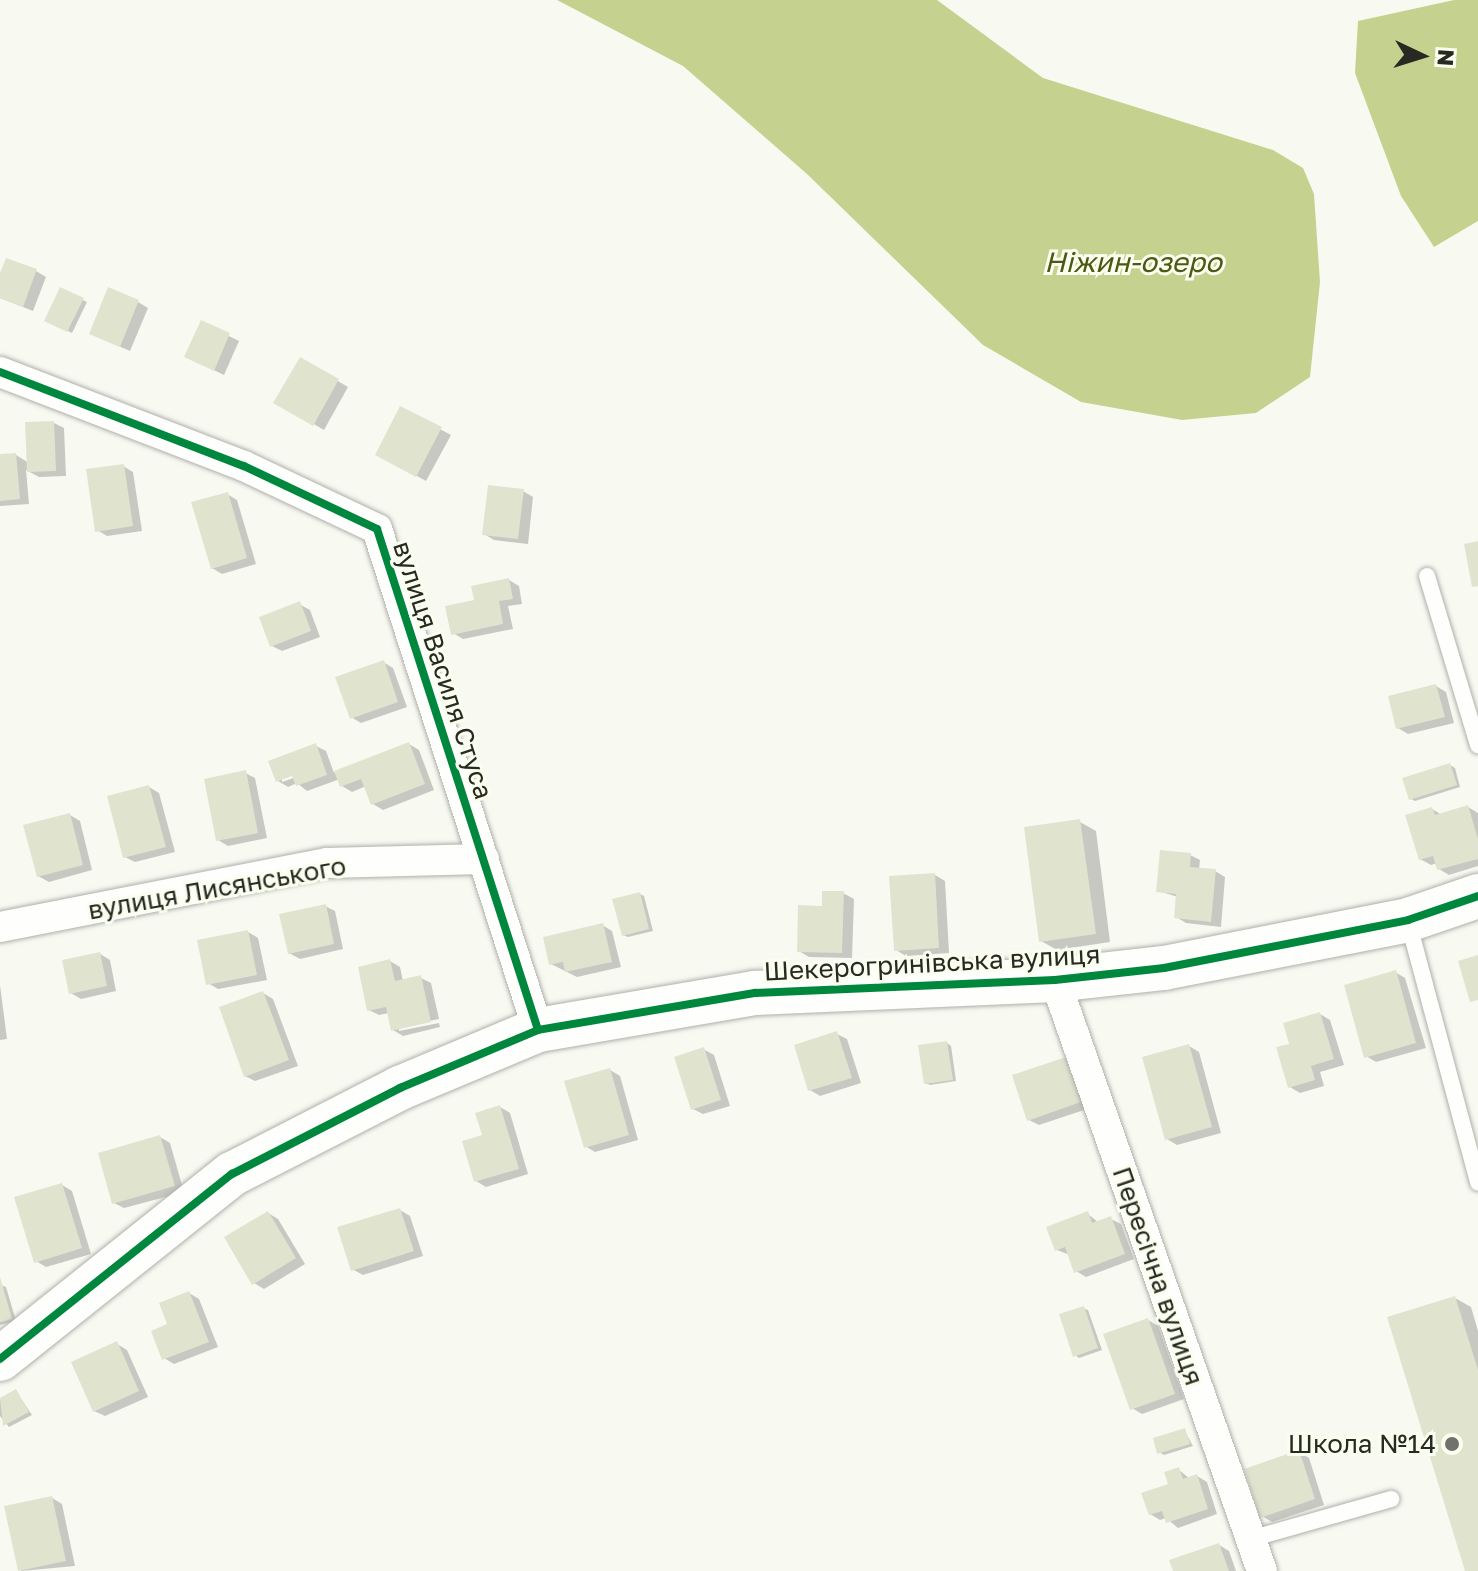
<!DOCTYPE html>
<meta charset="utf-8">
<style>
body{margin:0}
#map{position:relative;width:1478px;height:1571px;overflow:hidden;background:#f8faf2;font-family:"Golos Text",sans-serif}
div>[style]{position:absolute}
.water>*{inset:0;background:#c5d28f}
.shadow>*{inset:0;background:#0003}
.building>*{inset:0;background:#e0e4cf}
.roads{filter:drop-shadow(0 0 2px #afb0aa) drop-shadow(0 0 2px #afb0aa)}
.lane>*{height:16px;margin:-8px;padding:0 8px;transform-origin:8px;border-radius:8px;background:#fefefd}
.street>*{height:30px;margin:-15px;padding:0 15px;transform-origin:15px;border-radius:15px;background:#fefefd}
.secondary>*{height:44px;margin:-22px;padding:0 22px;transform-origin:22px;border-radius:22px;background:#fefefd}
.cycleway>*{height:8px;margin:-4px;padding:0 4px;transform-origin:4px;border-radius:4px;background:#00873e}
.dots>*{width:22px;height:22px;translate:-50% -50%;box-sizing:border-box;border:4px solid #fafeee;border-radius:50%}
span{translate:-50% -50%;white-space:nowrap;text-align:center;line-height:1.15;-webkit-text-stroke:6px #fafeee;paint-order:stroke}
.street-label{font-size:26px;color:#282923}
.poi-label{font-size:26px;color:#282923}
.right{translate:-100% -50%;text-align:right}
.water-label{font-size:28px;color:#4d5814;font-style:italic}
.north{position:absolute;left:1382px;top:16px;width:80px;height:80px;-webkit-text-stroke:6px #fafeee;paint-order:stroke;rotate:94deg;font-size:22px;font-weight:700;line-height:32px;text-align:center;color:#282923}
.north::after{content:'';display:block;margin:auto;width:28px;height:36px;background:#282923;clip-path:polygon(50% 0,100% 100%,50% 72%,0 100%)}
</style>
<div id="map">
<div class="water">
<i style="clip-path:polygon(557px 0,937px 0,1043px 78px,1273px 150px,1303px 168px,1314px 194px,1320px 282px,1310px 377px,1256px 413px,1182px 420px,1081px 402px,983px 345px,807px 174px,683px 66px)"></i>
<i style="clip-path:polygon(1454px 0,1478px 0,1478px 221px,1434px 247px,1401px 196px,1355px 73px,1358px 21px)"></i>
</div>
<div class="shadow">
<i style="clip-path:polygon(36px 271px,46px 277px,33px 311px,0 298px,0 279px)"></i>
<i style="clip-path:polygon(61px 290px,87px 302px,72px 333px,46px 320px)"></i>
<i style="clip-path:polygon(138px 302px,148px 308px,130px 351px,102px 339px)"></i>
<i style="clip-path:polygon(202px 323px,239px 341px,224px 375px,197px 362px)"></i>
<i style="clip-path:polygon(300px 359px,348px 387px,324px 430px,276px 402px)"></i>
<i style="clip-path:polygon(401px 408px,451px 435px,426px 481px,377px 454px)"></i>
<i style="clip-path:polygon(54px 423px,64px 428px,66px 476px,39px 477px,26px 470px,29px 504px,0 506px,0 456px,16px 455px,29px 463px)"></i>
<i style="clip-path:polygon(123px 466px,133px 472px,142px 531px,107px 536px,97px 530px)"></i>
<i style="clip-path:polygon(523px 491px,533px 497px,528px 544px,494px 540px,484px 534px)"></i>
<i style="clip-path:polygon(227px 494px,237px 500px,256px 564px,222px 574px,212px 568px)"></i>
<i style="clip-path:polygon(509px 580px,519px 586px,522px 604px,508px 606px,513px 629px,463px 639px,453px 633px,476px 602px)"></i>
<i style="clip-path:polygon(299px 604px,310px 610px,320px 637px,282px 651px,272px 646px)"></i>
<i style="clip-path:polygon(383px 662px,393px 668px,407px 707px,361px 723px,351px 717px)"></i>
<i style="clip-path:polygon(1436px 686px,1446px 692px,1454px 723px,1408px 734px,1398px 728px)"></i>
<i style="clip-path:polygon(evenodd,409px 744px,419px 750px,434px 790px,383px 810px,373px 804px,366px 786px,352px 792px,342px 786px,340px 779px,307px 791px,297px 783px,288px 787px,278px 781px,316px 746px,326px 751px,334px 773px,409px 744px,301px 771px,302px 775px,282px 782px,282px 778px,301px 771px)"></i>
<i style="clip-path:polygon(1450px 765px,1455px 768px,1460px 787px,1415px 801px,1411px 799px)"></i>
<i style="clip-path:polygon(245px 773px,255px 778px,267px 838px,228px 846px,218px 840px)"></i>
<i style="clip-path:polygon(149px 787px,159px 793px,175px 852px,135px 862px,125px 857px)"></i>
<i style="clip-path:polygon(1468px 807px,1478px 813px,1478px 866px,1449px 875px,1439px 869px,1437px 863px,1431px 865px,1420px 859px,1432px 809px,1442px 815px)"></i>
<i style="clip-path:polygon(70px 815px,80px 821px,92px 870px,49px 882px,38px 876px)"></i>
<i style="clip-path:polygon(1080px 822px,1096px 831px,1110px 942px,1057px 950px,1041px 941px)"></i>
<i style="clip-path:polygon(1190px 855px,1200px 860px,1199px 870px,1215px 871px,1225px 877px,1221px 927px,1186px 923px,1176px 917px,1178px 897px,1158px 891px)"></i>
<i style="clip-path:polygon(935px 875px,945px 881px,949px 953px,906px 956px,896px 950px)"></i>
<i style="clip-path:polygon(843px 893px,854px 899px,852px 958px,809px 957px,799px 951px,824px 908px)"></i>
<i style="clip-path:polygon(640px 894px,644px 896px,653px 931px,628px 937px,623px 935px)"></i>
<i style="clip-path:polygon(325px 906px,335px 911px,343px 949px,300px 959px,289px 953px)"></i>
<i style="clip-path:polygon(602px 925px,612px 931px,621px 967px,577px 977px,551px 964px)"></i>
<i style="clip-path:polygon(248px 932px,258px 938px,267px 980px,218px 989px,208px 983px)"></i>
<i style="clip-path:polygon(100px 954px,110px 960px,116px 991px,81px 999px,71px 993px)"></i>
<i style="clip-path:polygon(390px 961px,400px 967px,403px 981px,421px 978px,431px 983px,439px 1019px,399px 1027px,399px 1031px,439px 1023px,440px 1027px,403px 1036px,393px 1030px,389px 1013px,379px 1015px,369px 1010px)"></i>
<i style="clip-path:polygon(1395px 972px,1405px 978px,1426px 1048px,1376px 1062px,1366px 1056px)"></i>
<i style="clip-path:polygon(0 985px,7px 1039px,0 1040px)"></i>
<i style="clip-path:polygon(263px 993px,273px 999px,298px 1066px,255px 1081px,245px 1076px)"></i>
<i style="clip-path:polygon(1320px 1014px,1330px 1020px,1344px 1065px,1320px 1072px,1324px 1086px,1300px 1093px,1290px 1087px,1292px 1045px)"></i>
<i style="clip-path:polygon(837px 1034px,847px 1039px,861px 1083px,820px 1096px,810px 1090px)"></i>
<i style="clip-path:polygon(947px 1043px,951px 1046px,956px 1081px,930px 1085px,925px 1083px)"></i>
<i style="clip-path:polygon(1189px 1046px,1199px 1052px,1221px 1133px,1177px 1145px,1167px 1139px)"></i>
<i style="clip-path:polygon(703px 1049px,714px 1055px,730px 1106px,703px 1114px,693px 1109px)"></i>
<i style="clip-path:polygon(1065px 1059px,1075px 1065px,1090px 1108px,1039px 1125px,1029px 1120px)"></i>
<i style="clip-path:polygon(610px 1070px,620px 1076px,638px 1140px,595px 1152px,585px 1146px)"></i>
<i style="clip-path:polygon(500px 1107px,510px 1113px,528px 1174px,486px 1187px,476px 1181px,484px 1137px)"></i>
<i style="clip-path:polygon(160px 1137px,170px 1143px,184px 1192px,124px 1208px,114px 1203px)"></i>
<i style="clip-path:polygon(62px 1185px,72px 1191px,91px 1254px,46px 1267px,36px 1261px)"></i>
<i style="clip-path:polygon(400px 1210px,410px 1216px,423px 1256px,363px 1275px,352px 1269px)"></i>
<i style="clip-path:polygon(268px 1213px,278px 1219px,305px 1264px,264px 1289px,254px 1283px)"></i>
<i style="clip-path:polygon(1088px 1214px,1099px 1223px,1111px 1219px,1121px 1224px,1134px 1259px,1086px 1277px,1076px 1271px,1070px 1255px,1057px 1250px)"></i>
<i style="clip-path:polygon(0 1285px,6px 1287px,16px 1321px,0 1325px)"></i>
<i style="clip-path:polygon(189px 1293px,199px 1299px,218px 1347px,174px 1364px,164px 1358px,169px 1325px)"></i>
<i style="clip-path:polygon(1455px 1298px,1471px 1307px,1478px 1331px,1478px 1571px,1467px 1571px)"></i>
<i style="clip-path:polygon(1083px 1308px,1088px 1310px,1102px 1350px,1079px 1358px,1075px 1355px)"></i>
<i style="clip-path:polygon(1148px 1320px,1158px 1326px,1184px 1399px,1142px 1414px,1132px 1408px)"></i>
<i style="clip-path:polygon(117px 1344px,127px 1350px,148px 1397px,105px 1416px,94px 1411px)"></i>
<i style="clip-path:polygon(16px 1391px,32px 1415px,9px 1427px,0 1416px,0 1400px)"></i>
<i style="clip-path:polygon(1184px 1430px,1193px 1446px,1164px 1455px,1159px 1452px)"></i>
<i style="clip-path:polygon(1299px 1452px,1309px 1458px,1324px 1505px,1272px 1522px,1262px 1516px)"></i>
<i style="clip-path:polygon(1178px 1469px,1190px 1479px,1197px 1476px,1207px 1482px,1217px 1514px,1178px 1528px,1166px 1518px,1160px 1520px,1150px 1514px)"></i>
<i style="clip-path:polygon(52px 1498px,62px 1504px,75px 1566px,21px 1571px)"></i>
<i style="clip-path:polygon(1219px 1545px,1229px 1551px,1236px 1571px,1175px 1571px)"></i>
</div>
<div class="building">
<i style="clip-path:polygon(6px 258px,37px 269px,23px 307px,0 298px,0 273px)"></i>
<i style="clip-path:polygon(60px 287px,84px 298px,67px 332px,44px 321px)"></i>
<i style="clip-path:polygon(108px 287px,139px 300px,120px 347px,89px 334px)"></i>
<i style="clip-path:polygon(201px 320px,230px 333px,214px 371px,184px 357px)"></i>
<i style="clip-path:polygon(300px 357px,339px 379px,313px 426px,273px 403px)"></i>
<i style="clip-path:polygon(400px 406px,442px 427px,416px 477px,375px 455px)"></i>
<i style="clip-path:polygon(54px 421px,56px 471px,27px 472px,25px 422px)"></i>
<i style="clip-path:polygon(16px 453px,20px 499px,0 501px,0 454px)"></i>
<i style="clip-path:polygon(124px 464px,133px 526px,95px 532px,86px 469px)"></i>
<i style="clip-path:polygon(488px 485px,524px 489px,518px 539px,482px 535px)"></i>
<i style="clip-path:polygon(228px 492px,247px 558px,211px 569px,191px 502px)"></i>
<i style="clip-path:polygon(1478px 541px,1478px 586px,1472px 587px,1464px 544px)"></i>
<i style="clip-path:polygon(509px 578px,513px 599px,499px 601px,503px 624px,451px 635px,445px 606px,474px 600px,471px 586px)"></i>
<i style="clip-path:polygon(300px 601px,311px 631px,270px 647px,259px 617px)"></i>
<i style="clip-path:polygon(384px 660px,398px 702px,350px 719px,335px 677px)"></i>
<i style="clip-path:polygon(1436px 684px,1445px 717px,1396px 729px,1388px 696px)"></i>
<i style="clip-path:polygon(409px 742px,425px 784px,371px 805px,361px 779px,340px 787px,334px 771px)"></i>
<i style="clip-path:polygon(316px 743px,327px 775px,296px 786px,292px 776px,276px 782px,268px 761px)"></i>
<i style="clip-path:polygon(1450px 763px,1457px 785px,1409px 800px,1402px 778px)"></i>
<i style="clip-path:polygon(246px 770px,258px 833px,216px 841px,204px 779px)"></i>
<i style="clip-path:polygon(149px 785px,166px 847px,123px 858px,107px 796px)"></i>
<i style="clip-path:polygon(1468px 805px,1478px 839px,1478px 859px,1437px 870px,1433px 856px,1419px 860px,1405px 815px,1432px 807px,1435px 815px)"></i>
<i style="clip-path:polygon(70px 813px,83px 865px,37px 877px,23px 825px)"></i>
<i style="clip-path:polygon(1080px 819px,1096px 934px,1039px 942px,1024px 827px)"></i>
<i style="clip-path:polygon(1160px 850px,1191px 853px,1190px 867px,1216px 869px,1211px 922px,1174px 918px,1176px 894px,1156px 892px)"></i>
<i style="clip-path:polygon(935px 873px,939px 948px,894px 951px,889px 876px)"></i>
<i style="clip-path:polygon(822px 891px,844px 891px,842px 953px,797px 952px,798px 905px,822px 906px)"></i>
<i style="clip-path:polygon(640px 892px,649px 929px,622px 936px,612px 899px)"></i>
<i style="clip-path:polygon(326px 904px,334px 944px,288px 954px,279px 914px)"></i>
<i style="clip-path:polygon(603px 923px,612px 962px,565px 972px,563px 962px,549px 965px,543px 937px)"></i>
<i style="clip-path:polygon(248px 930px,257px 975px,206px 985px,197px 940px)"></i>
<i style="clip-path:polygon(100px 952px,107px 986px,69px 994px,62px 960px)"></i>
<i style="clip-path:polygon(1478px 955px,1478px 1000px,1470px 1002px,1458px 961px)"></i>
<i style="clip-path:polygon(390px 959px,395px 981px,421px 975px,431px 1022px,391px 1031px,386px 1007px,367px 1011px,358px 967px)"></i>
<i style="clip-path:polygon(1396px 970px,1416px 1043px,1364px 1058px,1344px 985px)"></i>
<i style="clip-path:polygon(263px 991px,289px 1060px,244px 1077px,219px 1007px)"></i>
<i style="clip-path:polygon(1320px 1012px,1334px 1059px,1311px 1066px,1315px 1080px,1288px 1088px,1276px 1047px,1289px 1044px,1283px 1023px)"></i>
<i style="clip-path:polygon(837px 1031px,852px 1078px,808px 1091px,794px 1045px)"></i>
<i style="clip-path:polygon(947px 1041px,953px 1080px,924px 1084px,918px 1045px)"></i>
<i style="clip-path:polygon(1189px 1044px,1212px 1127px,1165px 1140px,1142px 1057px)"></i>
<i style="clip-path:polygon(704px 1047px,721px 1100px,691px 1110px,674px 1057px)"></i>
<i style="clip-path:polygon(1066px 1057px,1081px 1102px,1027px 1121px,1012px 1075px)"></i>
<i style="clip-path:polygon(610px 1068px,629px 1135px,584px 1148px,564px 1081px)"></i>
<i style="clip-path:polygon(500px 1105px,519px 1169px,474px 1182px,462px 1141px,482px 1135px,475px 1113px)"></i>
<i style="clip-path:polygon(160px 1135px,175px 1186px,112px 1204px,98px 1153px)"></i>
<i style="clip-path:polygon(62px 1183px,82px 1248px,34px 1263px,14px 1197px)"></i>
<i style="clip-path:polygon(400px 1208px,414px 1251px,351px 1271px,337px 1227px)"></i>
<i style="clip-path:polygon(268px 1211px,296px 1258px,252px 1285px,224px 1237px)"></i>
<i style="clip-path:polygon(1088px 1211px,1092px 1223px,1111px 1216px,1125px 1254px,1074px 1273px,1065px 1247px,1055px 1251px,1046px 1227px)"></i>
<i style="clip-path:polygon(0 1277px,12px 1319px,0 1322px)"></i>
<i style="clip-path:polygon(189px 1291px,209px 1342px,162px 1360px,151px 1331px,167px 1324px,159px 1303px)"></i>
<i style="clip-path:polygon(1455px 1296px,1478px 1370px,1478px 1571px,1465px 1571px,1387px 1317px)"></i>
<i style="clip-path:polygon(1084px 1306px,1098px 1348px,1073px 1357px,1059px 1314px)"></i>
<i style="clip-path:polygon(1148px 1318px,1175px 1394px,1130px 1410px,1103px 1334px)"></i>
<i style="clip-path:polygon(117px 1341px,139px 1391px,93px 1412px,71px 1362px)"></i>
<i style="clip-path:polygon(16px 1389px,29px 1412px,3px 1426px,0 1398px)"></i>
<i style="clip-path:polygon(1185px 1428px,1190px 1444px,1157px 1454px,1153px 1438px)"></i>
<i style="clip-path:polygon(1299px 1450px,1315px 1499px,1260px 1518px,1244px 1469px)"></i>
<i style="clip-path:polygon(1179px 1467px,1183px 1479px,1197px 1474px,1208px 1509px,1166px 1523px,1162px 1511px,1149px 1515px,1141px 1493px,1168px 1484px,1164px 1472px)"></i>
<i style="clip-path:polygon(52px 1496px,66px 1561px,18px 1571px,4px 1506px)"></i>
<i style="clip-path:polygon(1219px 1543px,1229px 1571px,1173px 1571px,1169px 1560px)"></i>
</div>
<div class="roads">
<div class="lane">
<i style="left:1427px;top:576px;width:177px;rotate:73.2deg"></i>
<i style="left:1408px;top:921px;width:271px;rotate:75deg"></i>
<i style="left:1250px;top:1539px;width:147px;rotate:-15.8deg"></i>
</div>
<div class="street">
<i style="left:0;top:372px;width:261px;rotate:21.1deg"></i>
<i style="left:244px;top:466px;width:147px;rotate:25.3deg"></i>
<i style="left:377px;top:529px;width:526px;rotate:72.18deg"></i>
<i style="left:0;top:927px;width:333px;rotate:-11.1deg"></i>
<i style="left:327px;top:863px;width:157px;rotate:-1.5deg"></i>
<i style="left:1055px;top:980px;width:626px;rotate:70.7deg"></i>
</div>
<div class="secondary">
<i style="left:0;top:1359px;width:297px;rotate:-38.6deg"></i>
<i style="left:232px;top:1174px;width:189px;rotate:-27.1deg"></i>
<i style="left:400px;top:1088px;width:150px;rotate:-22.8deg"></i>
<i style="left:538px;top:1030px;width:220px;rotate:-9.7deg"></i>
<i style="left:755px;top:993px;width:300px;rotate:-2.5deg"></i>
<i style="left:1055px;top:980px;width:110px;rotate:-6.3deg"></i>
<i style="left:1164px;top:968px;width:249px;rotate:-11.1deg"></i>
<i style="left:1408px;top:920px;width:74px;rotate:-18.9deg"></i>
</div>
</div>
<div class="cycleway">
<i style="left:0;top:372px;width:261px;rotate:21.1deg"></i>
<i style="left:244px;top:466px;width:147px;rotate:25.3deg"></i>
<i style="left:377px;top:529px;width:526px;rotate:72.18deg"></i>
<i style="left:0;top:1359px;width:297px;rotate:-38.6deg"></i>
<i style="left:232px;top:1174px;width:189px;rotate:-27.1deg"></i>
<i style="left:400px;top:1088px;width:150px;rotate:-22.8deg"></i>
<i style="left:538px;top:1030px;width:220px;rotate:-9.7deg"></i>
<i style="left:755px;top:993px;width:300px;rotate:-2.5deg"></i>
<i style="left:1055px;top:980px;width:110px;rotate:-6.3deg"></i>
<i style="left:1164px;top:968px;width:249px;rotate:-11.1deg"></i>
<i style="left:1408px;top:920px;width:74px;rotate:-18.9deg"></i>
</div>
<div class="dots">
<i style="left:1452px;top:1444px;background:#71726b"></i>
</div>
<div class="street-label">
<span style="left:443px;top:670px;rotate:72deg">вулиця Василя Стуса</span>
<span style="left:217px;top:888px;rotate:-10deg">вулиця Лисянського</span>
<span style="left:932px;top:963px;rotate:-3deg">Шекерогринівська вулиця</span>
<span style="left:1158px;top:1276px;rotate:71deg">Пересічна вулиця</span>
</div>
<div class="poi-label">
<span class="right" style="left:1436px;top:1444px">Школа №14</span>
</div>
<div class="water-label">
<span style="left:1133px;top:262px">Ніжин-озеро</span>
</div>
<div class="north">N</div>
</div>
